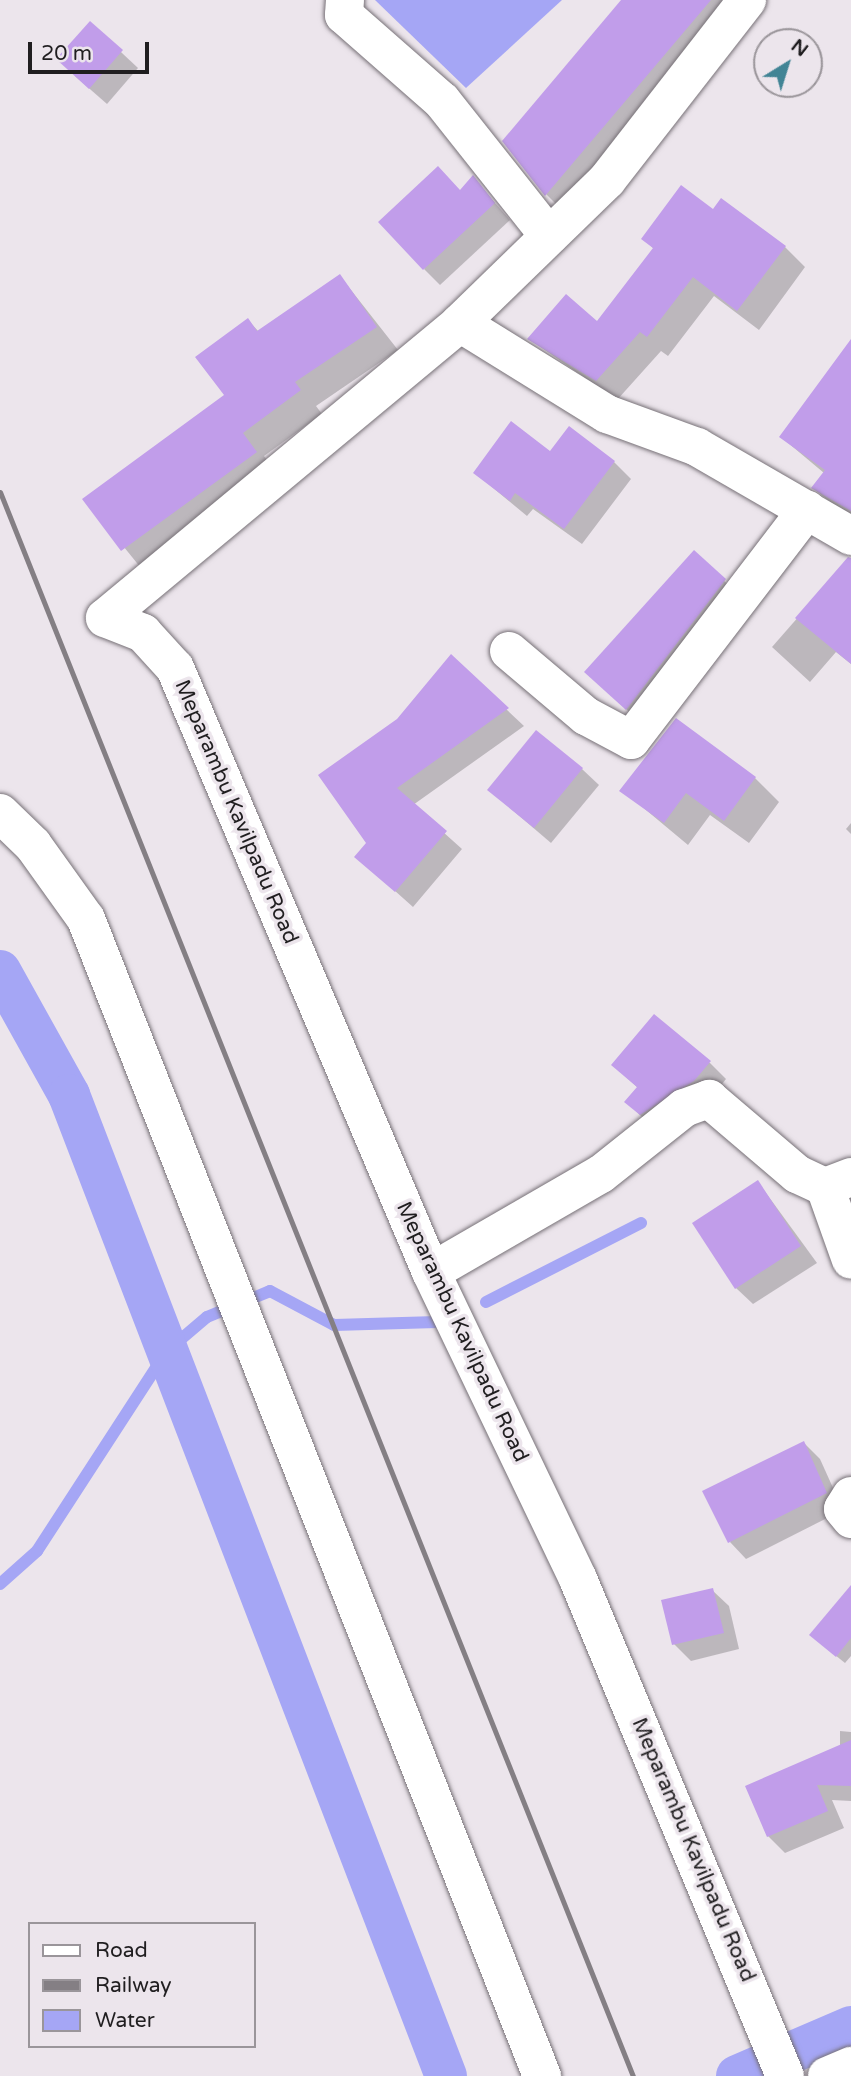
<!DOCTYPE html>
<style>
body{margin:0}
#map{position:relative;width:851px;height:2076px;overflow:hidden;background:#ece5ec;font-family:"Varela Round",sans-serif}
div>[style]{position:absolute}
.water>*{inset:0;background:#a5a6f5}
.shadow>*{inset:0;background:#0003}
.stream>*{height:12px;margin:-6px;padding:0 6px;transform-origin:6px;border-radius:6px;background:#a5a6f5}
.canal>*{height:42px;margin:-21px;padding:0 21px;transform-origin:21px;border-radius:21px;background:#a5a6f5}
.building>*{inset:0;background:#c19dea}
.roads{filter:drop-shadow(0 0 2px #777177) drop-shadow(0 0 2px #777177)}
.street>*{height:38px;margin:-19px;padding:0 19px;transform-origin:19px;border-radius:19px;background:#fff}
.secondary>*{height:38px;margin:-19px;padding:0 19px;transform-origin:19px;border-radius:19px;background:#fff}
.rail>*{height:5px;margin:-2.5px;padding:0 2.5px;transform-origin:2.5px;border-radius:2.5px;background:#847f84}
span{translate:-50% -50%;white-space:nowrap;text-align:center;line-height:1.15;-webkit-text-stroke:7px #ece5ec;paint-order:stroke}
.street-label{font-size:21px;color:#201e20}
.legend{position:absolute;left:28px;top:1922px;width:228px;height:126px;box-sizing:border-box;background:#ece5ec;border:2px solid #9a959a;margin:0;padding:9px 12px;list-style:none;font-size:21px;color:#201e20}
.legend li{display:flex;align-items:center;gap:14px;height:35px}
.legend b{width:35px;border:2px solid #9a959a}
.north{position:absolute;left:753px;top:28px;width:70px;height:70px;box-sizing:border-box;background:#ece5ec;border:2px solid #9a959a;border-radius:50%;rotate:38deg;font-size:19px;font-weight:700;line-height:28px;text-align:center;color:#201e20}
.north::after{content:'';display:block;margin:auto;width:24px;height:32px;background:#418495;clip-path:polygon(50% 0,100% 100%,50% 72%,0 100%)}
.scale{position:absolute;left:28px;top:42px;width:121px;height:32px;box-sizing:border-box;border:4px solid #201e20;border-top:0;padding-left:9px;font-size:21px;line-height:24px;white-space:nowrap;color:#201e20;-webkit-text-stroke:5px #ece5ec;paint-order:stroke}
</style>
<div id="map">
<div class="water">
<i style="clip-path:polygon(375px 0,562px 0,466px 88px)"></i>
</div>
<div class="shadow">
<i style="clip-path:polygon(623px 0,743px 0,567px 215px,546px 194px)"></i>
<i style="clip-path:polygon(90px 23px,138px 68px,107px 104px,75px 76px)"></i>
<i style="clip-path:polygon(473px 178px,510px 220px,440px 285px,424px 269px)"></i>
<i style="clip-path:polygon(713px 211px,785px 247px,805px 267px,759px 330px,714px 296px,668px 356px,661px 351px,617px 400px,529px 339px,597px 323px,654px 249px,644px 239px)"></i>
<i style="clip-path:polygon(340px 276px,398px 350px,316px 406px,322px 414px,264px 456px,278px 475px,145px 573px,85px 499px,226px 396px,248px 320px,259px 332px)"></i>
<i style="clip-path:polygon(851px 377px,851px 519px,813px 488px,824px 473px,781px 437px)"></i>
<i style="clip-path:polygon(551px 453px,614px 462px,631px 479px,582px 544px,533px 509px,527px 516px,475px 473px)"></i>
<i style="clip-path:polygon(694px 553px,749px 604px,651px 732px,586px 672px)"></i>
<i style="clip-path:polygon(835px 575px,851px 589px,851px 664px,836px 652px,810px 682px,772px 647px)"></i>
<i style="clip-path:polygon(451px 657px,524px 726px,413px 805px,462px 849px,413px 907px,357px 857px,369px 843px,398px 721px)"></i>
<i style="clip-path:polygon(582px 769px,599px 785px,551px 843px,489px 790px)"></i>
<i style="clip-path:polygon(755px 778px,779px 802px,749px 843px,710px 815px,688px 845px,622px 790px)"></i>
<i style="clip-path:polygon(851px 823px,851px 834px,846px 829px)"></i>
<i style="clip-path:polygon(710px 1063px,726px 1079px,711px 1098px,643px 1118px,627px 1102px,638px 1088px,613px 1065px)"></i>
<i style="clip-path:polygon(758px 1182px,817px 1263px,753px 1304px,736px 1288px)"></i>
<i style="clip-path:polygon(804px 1443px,820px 1459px,843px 1510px,746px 1559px,730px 1542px)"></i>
<i style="clip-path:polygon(712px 1590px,729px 1606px,739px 1649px,691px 1661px,674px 1644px)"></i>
<i style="clip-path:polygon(851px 1608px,851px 1656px,845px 1663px,820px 1643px)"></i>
<i style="clip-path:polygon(840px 1731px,851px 1732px,851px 1801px,832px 1800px,844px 1828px,785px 1853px,768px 1836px,840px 1747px)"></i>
</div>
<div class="stream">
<i style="left:486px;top:1302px;width:174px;rotate:-27deg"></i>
<i style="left:0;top:1584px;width:50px;rotate:-41.7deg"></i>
<i style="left:37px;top:1551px;width:239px;rotate:-57deg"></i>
<i style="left:167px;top:1351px;width:52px;rotate:-40.4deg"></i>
<i style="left:207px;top:1317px;width:68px;rotate:-22.4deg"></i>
<i style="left:270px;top:1291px;width:72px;rotate:28deg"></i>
<i style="left:334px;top:1325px;width:103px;rotate:-1.7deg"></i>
</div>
<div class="canal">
<i style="left:0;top:971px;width:142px;rotate:60.9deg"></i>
<i style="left:69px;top:1095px;width:1051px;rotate:68.98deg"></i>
<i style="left:737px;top:2076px;width:124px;rotate:-23.3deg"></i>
</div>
<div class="building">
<i style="clip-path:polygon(621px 0,711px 0,545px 196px,502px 141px)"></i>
<i style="clip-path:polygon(90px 21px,123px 50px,89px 89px,56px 59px)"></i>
<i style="clip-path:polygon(438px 166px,460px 190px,473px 175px,495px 203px,423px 270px,378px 222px)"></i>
<i style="clip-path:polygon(681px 185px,713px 209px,721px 198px,786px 246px,737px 311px,693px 277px,647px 337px,640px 332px,596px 381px,527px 339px,566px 294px,597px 321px,653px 248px,641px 239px)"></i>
<i style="clip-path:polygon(340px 274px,377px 327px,295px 382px,301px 390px,243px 433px,257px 452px,121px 551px,82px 499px,224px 395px,195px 357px,248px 318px,257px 331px)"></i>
<i style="clip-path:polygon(851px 339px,851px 511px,811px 488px,825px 470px,779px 437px)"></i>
<i style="clip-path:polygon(511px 421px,550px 451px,569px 426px,615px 461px,564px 529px,515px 493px,510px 501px,473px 473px)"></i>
<i style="clip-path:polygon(694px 550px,726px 579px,626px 710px,584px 672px)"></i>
<i style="clip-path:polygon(848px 557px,851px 558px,851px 664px,795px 618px)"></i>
<i style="clip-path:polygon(451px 654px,509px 708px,397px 788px,447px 831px,395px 892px,354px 857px,366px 843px,318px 775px,397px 719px)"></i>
<i style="clip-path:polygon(676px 718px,756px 777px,724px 821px,686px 793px,664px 823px,619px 791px)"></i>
<i style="clip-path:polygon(536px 730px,583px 768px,534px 828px,487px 790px)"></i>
<i style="clip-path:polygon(654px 1014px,711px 1061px,694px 1081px,640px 1115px,624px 1102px,637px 1087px,611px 1065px)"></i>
<i style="clip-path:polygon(758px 1180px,801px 1246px,735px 1289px,692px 1223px)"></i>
<i style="clip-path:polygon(804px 1441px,827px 1493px,728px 1543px,702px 1491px)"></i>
<i style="clip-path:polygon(851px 1585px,851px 1638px,836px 1657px,809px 1635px)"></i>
<i style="clip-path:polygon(713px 1588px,724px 1633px,672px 1645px,661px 1600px)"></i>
<i style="clip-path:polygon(851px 1740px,851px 1786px,817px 1785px,828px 1811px,767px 1837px,745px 1786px)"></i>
</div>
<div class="roads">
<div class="street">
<i style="left:345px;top:0;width:15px;rotate:94deg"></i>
<i style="left:344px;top:15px;width:130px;rotate:41.3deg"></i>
<i style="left:442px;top:101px;width:172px;rotate:51.6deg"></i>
<i style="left:460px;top:323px;width:173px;rotate:31.8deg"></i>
<i style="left:607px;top:414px;width:96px;rotate:20.1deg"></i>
<i style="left:697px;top:447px;width:178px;rotate:30deg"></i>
<i style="left:105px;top:618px;width:41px;rotate:21.5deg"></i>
<i style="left:143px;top:633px;width:47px;rotate:47.6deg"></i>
<i style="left:175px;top:668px;width:656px;rotate:67.03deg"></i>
<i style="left:431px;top:1272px;width:340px;rotate:64.4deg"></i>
<i style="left:578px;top:1579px;width:538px;rotate:67.39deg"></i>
<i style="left:509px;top:651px;width:101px;rotate:40.2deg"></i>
<i style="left:586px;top:716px;width:51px;rotate:28.1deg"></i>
<i style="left:631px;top:740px;width:290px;rotate:-52.6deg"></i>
<i style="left:825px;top:1187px;width:77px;rotate:70.4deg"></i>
<i style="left:431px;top:1272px;width:196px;rotate:-30deg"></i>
<i style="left:601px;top:1174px;width:106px;rotate:-38.5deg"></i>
<i style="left:684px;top:1108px;width:27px;rotate:-20deg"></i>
<i style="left:709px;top:1099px;width:116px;rotate:40.4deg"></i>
<i style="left:797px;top:1174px;width:31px;rotate:25deg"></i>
<i style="left:825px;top:1187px;width:28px;rotate:-21deg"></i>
<i style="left:851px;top:1496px;width:15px;rotate:122deg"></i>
<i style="left:843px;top:1509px;width:13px;rotate:51deg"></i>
<i style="left:827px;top:2076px;width:26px;rotate:-23deg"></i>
</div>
<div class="secondary">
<i style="left:105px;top:618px;width:462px;rotate:-39.7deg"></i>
<i style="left:460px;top:323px;width:205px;rotate:-44.2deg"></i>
<i style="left:607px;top:180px;width:228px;rotate:-52.1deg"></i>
<i style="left:0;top:813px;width:46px;rotate:44.1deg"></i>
<i style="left:33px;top:845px;width:91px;rotate:54.4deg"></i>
<i style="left:86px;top:919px;width:1244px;rotate:68.49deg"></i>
</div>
</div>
<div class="rail">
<i style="left:0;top:492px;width:1706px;rotate:68.22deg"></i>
</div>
<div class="street-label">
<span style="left:236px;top:812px;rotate:67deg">Meparambu Kavilpadu Road</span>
<span style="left:462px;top:1332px;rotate:65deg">Meparambu Kavilpadu Road</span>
<span style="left:693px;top:1850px;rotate:67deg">Meparambu Kavilpadu Road</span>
</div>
<ul class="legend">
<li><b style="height:9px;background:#fff"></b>Road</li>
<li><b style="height:9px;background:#847f84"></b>Railway</li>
<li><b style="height:19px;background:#a5a6f5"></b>Water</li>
</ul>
<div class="north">N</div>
<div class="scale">20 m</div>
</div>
